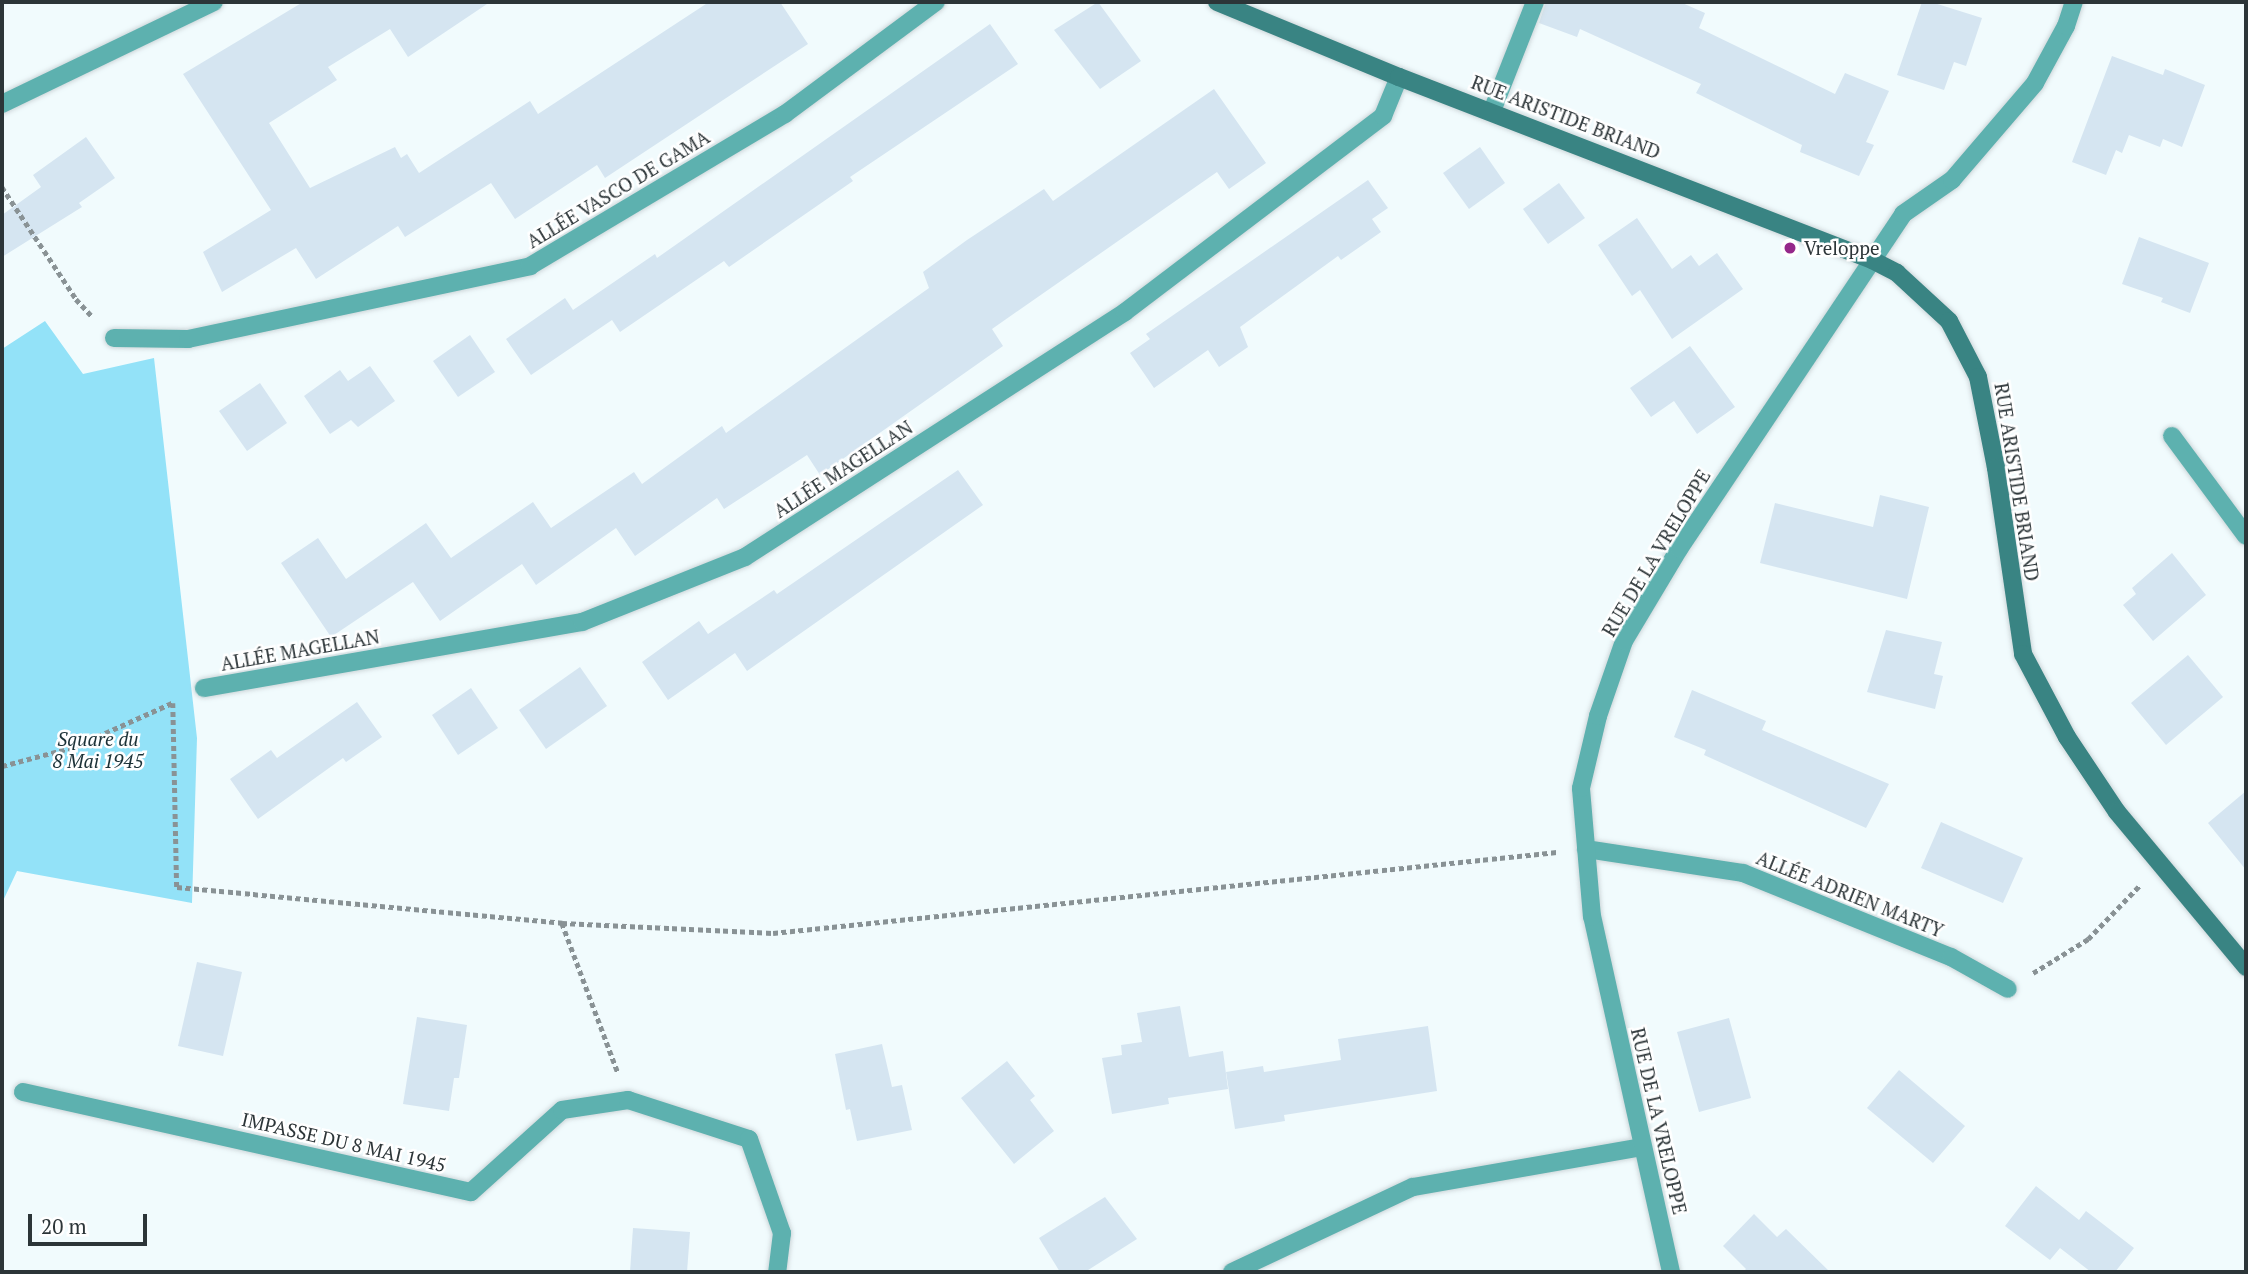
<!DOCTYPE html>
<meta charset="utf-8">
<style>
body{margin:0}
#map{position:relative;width:2248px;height:1274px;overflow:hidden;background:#f1fbfd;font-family:"PT Serif",serif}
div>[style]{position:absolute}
.green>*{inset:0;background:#93e2f8}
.building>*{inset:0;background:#d5e5f1}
.path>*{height:4.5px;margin-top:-2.25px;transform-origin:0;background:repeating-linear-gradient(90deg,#899295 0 5px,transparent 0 8.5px)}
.roads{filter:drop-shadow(0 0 2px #ced7da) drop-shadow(0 0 2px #ced7da)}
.street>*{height:18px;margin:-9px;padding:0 9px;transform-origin:9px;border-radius:9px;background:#5db1af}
.secondary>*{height:18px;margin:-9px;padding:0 9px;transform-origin:9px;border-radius:9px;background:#398483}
.dots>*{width:19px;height:19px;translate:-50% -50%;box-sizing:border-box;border:4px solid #fff;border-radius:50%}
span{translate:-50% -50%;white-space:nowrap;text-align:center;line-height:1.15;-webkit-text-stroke:5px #fff;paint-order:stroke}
.street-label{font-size:19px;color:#2c3538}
.poi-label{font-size:19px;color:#2c3538}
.left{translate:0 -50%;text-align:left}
.park-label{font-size:19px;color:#1b3137;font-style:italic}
.frame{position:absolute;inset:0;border:4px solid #2c3538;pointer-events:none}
.scale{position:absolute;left:28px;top:1214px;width:119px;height:32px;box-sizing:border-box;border:4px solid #2c3538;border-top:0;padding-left:9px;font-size:21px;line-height:24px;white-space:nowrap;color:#2c3538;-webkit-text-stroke:5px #fff;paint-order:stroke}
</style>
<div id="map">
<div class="green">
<i style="clip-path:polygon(45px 321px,83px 374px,154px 358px,197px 738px,192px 903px,17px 871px,2px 903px,2px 349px)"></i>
</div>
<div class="building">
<i style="clip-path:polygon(303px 2px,490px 2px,408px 57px,390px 29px,328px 67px,337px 80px,269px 123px,310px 188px,395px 147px,401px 158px,407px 154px,419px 173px,530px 101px,538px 114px,709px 2px,780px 2px,808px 44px,605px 178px,597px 165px,515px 219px,491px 183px,405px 237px,398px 226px,316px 279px,296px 248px,222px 292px,203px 252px,271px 210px,183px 74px)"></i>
<i style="clip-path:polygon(1098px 2px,1141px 61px,1100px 89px,1054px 30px)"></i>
<i style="clip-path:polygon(1546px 2px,1680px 2px,1705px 13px,1699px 28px,1835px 94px,1845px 73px,1889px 91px,1866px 142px,1874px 145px,1859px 176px,1800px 152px,1802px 145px,1696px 93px,1701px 84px,1580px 29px,1577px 37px,1539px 23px)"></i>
<i style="clip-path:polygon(1922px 2px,1931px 2px,1982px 18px,1966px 66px,1954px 62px,1944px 90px,1897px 75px)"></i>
<i style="clip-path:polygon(990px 24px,1018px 64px,850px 177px,853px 181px,729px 267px,724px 261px,620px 332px,612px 320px,531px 375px,506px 339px,565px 298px,573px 310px,655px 254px,657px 258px)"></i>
<i style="clip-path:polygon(2112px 56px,2163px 75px,2165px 69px,2205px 85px,2182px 147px,2163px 139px,2160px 147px,2129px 135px,2122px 153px,2116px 150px,2106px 175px,2072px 162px)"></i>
<i style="clip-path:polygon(1214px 89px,1266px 163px,1229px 189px,1217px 172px,992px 329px,1003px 346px,820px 475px,807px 455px,724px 509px,717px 498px,635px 556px,616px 528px,536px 585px,522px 564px,440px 621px,413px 582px,331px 637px,281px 563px,318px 538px,346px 579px,426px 523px,451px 558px,533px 502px,551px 528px,634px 472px,642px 484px,722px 426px,726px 433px,929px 288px,923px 272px,967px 240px,1044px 189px,1053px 201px)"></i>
<i style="clip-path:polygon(86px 137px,115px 178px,79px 203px,82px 207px,2px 257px,2px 215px,41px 187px,33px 175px)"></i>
<i style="clip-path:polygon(1480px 147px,1505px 183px,1469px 209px,1443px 173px)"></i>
<i style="clip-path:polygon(1368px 180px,1388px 208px,1372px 219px,1381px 232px,1341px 260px,1338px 256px,1240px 327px,1248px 347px,1219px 367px,1208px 350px,1154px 388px,1130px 353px,1150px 339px,1146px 334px)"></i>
<i style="clip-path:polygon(1559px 183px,1585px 218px,1548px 244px,1523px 209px)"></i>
<i style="clip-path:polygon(1637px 218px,1672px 269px,1691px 255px,1699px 266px,1717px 253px,1743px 289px,1672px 339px,1640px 290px,1632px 296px,1598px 245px)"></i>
<i style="clip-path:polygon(2139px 237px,2209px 263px,2190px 313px,2161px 302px,2163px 298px,2122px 284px)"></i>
<i style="clip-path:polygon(470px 335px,495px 372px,458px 397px,433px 361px)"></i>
<i style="clip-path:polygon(1690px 346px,1735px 407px,1697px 434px,1674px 401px,1651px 417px,1630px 388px)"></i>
<i style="clip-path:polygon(370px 366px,395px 401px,358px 427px,351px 420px,330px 434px,304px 396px,340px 370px,348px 381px)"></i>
<i style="clip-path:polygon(260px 383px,287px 423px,247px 451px,219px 411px)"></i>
<i style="clip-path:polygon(958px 470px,983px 505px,747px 671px,735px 653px,668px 700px,642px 662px,699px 621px,708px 634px,774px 590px,777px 594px)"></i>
<i style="clip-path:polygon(1880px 495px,1929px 507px,1907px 599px,1760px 563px,1775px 503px,1873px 527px)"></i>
<i style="clip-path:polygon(2172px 553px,2206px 595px,2153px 641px,2123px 605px,2136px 594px,2132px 588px)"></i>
<i style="clip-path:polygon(1886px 630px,1942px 642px,1934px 674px,1943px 676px,1935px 709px,1867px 692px)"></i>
<i style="clip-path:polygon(2188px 655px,2223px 697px,2166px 745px,2131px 703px)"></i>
<i style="clip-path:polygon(580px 667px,607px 706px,546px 749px,519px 710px)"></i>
<i style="clip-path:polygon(471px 688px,498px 728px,458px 755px,432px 715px)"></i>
<i style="clip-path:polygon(1692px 690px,1766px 721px,1762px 730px,1889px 784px,1866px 828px,1704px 755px,1706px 750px,1674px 737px)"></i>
<i style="clip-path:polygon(357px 702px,382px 737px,346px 762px,343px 758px,258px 819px,230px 779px,271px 750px,277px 758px)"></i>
<i style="clip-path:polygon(2246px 791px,2246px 870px,2208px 823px)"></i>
<i style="clip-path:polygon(1941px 822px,2023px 858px,2003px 903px,1921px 868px)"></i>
<i style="clip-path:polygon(197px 962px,242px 972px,223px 1056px,178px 1046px)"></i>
<i style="clip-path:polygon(1180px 1006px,1189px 1057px,1223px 1051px,1228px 1089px,1168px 1098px,1169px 1104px,1112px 1114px,1102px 1058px,1122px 1055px,1121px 1045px,1142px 1042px,1137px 1013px)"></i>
<i style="clip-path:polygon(417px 1017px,467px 1025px,459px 1078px,454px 1078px,449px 1111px,403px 1104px)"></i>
<i style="clip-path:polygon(1729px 1018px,1751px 1098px,1699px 1112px,1677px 1032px)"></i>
<i style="clip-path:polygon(1428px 1026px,1437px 1091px,1284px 1115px,1285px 1121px,1235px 1129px,1226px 1072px,1263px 1066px,1264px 1072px,1341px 1060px,1338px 1039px)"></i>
<i style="clip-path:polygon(882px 1044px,892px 1087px,902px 1085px,912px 1130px,857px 1141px,850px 1109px,846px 1110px,835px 1054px)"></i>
<i style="clip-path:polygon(1007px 1061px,1035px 1096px,1030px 1100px,1054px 1131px,1014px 1164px,961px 1098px)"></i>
<i style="clip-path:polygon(1899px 1070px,1965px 1126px,1933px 1163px,1867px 1108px)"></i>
<i style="clip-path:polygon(2036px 1186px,2079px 1220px,2086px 1211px,2134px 1248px,2115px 1272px,2091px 1272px,2060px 1248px,2050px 1260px,2005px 1226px)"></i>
<i style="clip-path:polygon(1105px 1197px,1137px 1239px,1085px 1272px,1060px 1272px,1039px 1238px)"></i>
<i style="clip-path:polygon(1754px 1214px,1777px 1237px,1786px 1229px,1830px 1272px,1743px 1272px,1746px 1269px,1723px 1246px)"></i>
<i style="clip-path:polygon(633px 1228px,690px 1232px,687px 1272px,630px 1272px)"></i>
</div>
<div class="path">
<i style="left:2px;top:187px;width:134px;rotate:56.5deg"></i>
<i style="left:76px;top:299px;width:25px;rotate:47deg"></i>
<i style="left:173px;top:703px;width:184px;rotate:88.8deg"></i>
<i style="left:177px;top:887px;width:387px;rotate:5.3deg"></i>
<i style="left:562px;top:923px;width:160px;rotate:69.5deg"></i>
<i style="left:2px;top:766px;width:74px;rotate:-14.8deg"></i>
<i style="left:74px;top:747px;width:110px;rotate:-24.2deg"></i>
<i style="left:562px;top:923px;width:211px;rotate:2.7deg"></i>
<i style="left:773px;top:933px;width:788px;rotate:-5.9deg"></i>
<i style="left:2033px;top:973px;width:65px;rotate:-31.7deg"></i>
<i style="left:2088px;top:939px;width:76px;rotate:-46.1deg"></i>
</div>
<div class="roads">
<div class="street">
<i style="left:2px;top:104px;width:235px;rotate:-25.7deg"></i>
<i style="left:1492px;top:111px;width:117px;rotate:-68.5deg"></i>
<i style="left:114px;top:338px;width:74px;rotate:0.8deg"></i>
<i style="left:188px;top:339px;width:350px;rotate:-12deg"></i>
<i style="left:530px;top:266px;width:297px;rotate:-30.8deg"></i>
<i style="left:785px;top:114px;width:188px;rotate:-36.6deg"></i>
<i style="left:2172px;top:436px;width:124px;rotate:53.5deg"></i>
<i style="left:204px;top:688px;width:384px;rotate:-9.9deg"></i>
<i style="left:582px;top:622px;width:175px;rotate:-21.7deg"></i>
<i style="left:745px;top:557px;width:452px;rotate:-32.8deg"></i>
<i style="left:1125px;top:312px;width:324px;rotate:-37.2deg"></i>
<i style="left:1383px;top:116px;width:42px;rotate:-67.7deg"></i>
<i style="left:1586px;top:849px;width:159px;rotate:8.7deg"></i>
<i style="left:1743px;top:873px;width:224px;rotate:22deg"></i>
<i style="left:1951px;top:957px;width:65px;rotate:29.3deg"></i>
<i style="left:23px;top:1092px;width:459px;rotate:12.6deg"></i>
<i style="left:471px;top:1192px;width:122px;rotate:-42deg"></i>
<i style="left:562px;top:1110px;width:67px;rotate:-8.6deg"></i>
<i style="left:628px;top:1100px;width:127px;rotate:17.9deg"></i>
<i style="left:749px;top:1139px;width:100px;rotate:70.7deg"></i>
<i style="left:782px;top:1233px;width:39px;rotate:97deg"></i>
<i style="left:1232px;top:1272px;width:200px;rotate:-25.2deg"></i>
<i style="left:1413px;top:1187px;width:233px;rotate:-9.9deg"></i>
<i style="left:1671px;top:1272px;width:364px;rotate:-102.5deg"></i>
<i style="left:1592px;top:917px;width:129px;rotate:-94.9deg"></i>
<i style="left:1581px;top:788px;width:74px;rotate:-76.7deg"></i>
<i style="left:1598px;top:716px;width:79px;rotate:-70.9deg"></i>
<i style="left:1624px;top:641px;width:107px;rotate:-59.1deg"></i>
<i style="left:1679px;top:549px;width:403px;rotate:-56.2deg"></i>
<i style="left:1903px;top:214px;width:60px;rotate:-34.8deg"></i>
<i style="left:1952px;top:180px;width:128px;rotate:-49.4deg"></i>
<i style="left:2035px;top:83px;width:65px;rotate:-61.5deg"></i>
<i style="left:2066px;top:26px;width:25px;rotate:-72deg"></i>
</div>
<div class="secondary">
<i style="left:1217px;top:2px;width:197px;rotate:22.4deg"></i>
<i style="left:1399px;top:77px;width:507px;rotate:21.15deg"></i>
<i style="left:1872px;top:260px;width:28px;rotate:27deg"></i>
<i style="left:1897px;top:273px;width:71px;rotate:42.7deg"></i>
<i style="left:1949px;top:321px;width:63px;rotate:62.6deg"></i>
<i style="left:1978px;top:377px;width:93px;rotate:78.8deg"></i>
<i style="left:1996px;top:468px;width:188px;rotate:81.7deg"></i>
<i style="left:2023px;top:654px;width:94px;rotate:62.1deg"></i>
<i style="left:2067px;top:737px;width:90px;rotate:56.3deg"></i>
<i style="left:2117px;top:812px;width:202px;rotate:50.2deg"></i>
</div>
</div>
<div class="dots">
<i style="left:1790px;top:248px;background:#95288a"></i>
</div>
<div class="street-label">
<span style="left:1566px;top:117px;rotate:21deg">RUE ARISTIDE BRIAND</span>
<span style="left:618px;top:189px;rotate:-31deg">ALLÉE VASCO DE GAMA</span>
<span style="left:843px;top:469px;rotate:-33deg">ALLÉE MAGELLAN</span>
<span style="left:2017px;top:482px;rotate:81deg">RUE ARISTIDE BRIAND</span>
<span style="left:1656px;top:553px;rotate:-59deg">RUE DE LA VRELOPPE</span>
<span style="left:300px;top:650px;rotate:-10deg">ALLÉE MAGELLAN</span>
<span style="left:1850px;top:894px;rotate:22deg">ALLÉE ADRIEN MARTY</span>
<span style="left:1659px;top:1121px;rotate:77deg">RUE DE LA VRELOPPE</span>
<span style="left:344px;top:1142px;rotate:13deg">IMPASSE DU 8 MAI 1945</span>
</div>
<div class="poi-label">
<span class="left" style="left:1804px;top:248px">Vreloppe</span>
</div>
<div class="park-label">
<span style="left:98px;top:750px">Square du<br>8 Mai 1945</span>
</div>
<div class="frame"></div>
<div class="scale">20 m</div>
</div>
